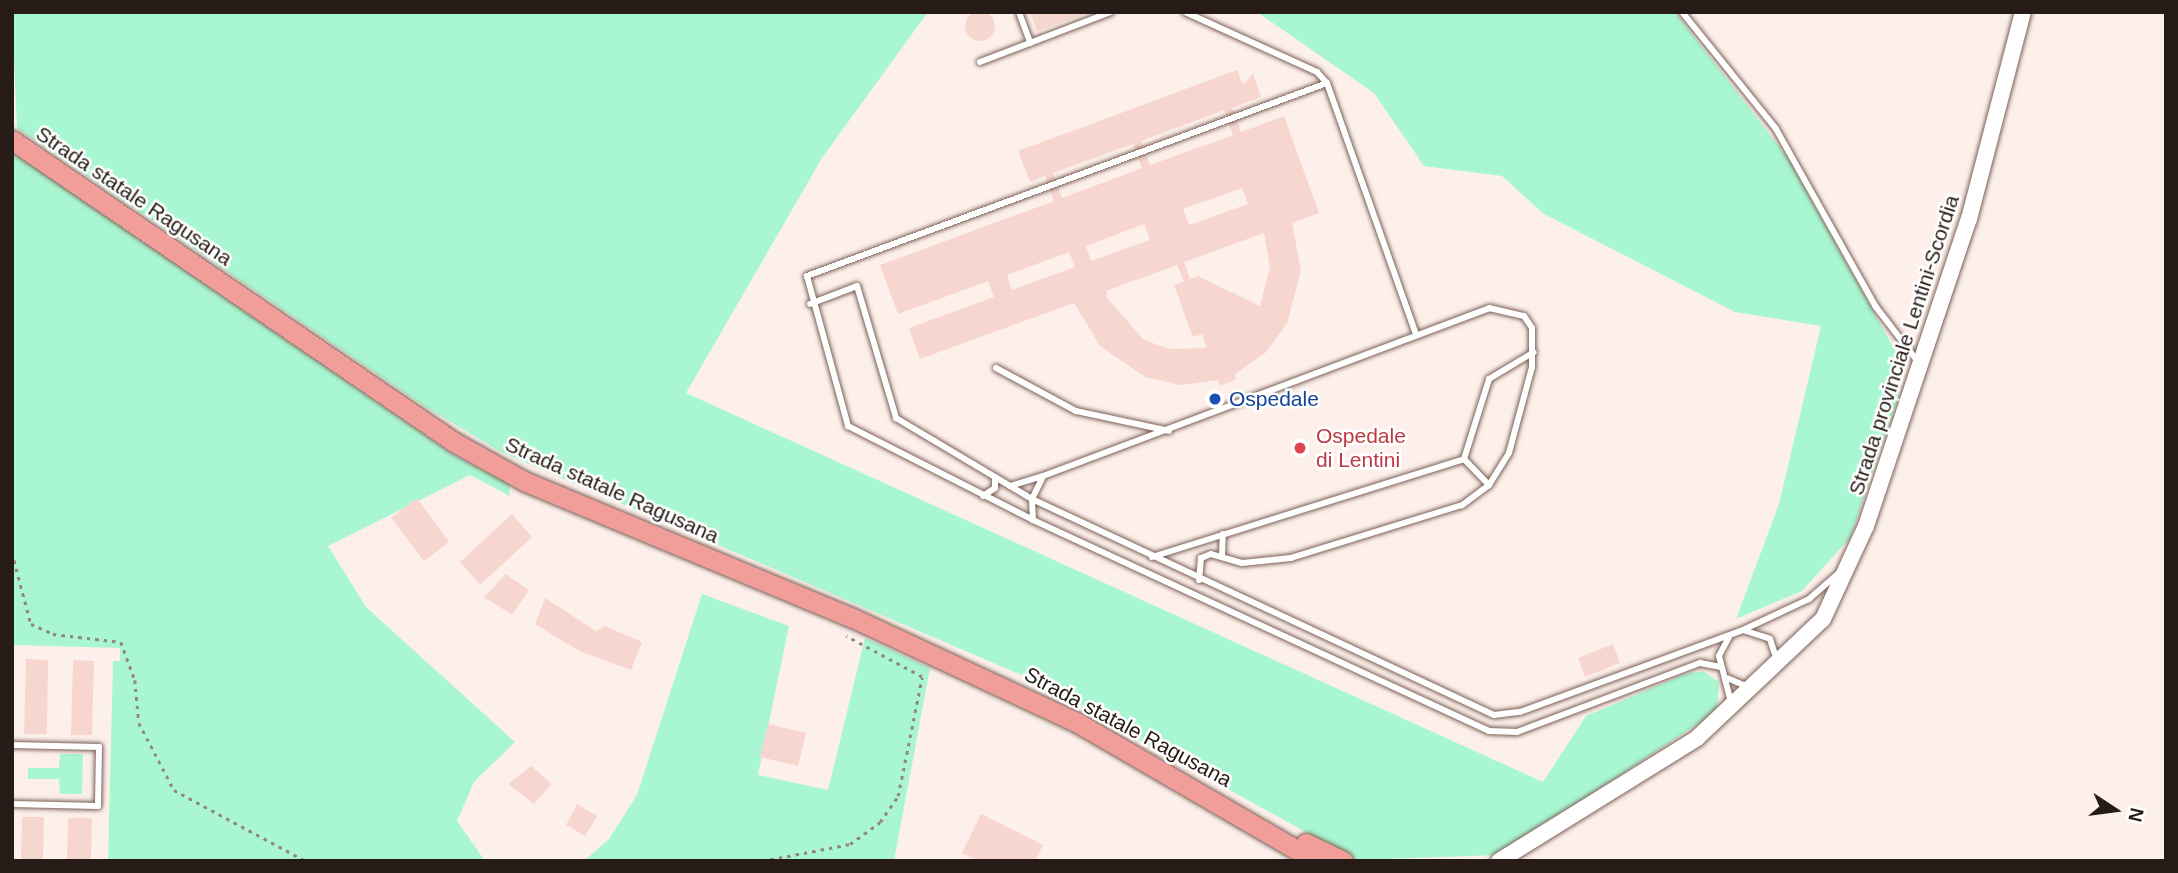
<!DOCTYPE html>
<style>
body{margin:0}
#map{position:relative;width:2178px;height:873px;overflow:hidden;background:#fdf0eb;font-family:Helvetica,sans-serif}
div>[style]{position:absolute}
.green>*{inset:0;background:#a9f7d2}
.building>*{inset:0;background:#f7d6d0}
.round{border-radius:50%}
.path>*{height:2.5px;margin-top:-1.25px;transform-origin:0;background:repeating-linear-gradient(90deg,#928682 0 3.5px,transparent 0 8.5px)}
.roads{filter:drop-shadow(0 0 2px #7b6156) drop-shadow(0 0 2px #7b6156)}
.service>*{height:6px;margin:-3px;padding:0 3px;transform-origin:3px;border-radius:3px;background:#fff}
.tertiary>*{height:16px;margin:-8px;padding:0 8px;transform-origin:8px;border-radius:8px;background:#fff}
.primary>*{height:19px;margin:-9.5px;padding:0 9.5px;transform-origin:9.5px;border-radius:9.5px;background:#f19e9b}
.dots>*{width:19px;height:19px;translate:-50% -50%;box-sizing:border-box;border:4px solid #fff;border-radius:50%}
span{translate:-50% -50%;white-space:nowrap;text-align:center;line-height:1.15;-webkit-text-stroke:5px #fff;paint-order:stroke}
.street-label{font-size:21px;color:#261b17}
.transit-label{font-size:21px;color:#164399}
.left{translate:0 -50%;text-align:left}
.health-label{font-size:21px;color:#be3a42}
.frame{position:absolute;inset:0;border:14px solid #261b17;pointer-events:none}
.north{position:absolute;left:2080px;top:775px;width:70px;height:70px;-webkit-text-stroke:5px #fff;paint-order:stroke;rotate:103deg;font-size:19px;font-weight:700;line-height:28px;text-align:center;color:#261b17}
.north::after{content:'';display:block;margin:auto;width:24px;height:32px;background:#261b17;clip-path:polygon(50% 0,100% 100%,50% 72%,0 100%)}
</style>
<div id="map">
<div class="green">
<i style="clip-path:polygon(12px 12px,928px 12px,822px 158px,686px 393px,1543px 782px,1586px 716px,1685px 674px,1703px 671px,1719px 682px,1717px 711px,1500px 855px,1356px 860px,1024px 676px,501px 452px,424px 406px,17px 128px)"></i>
<i style="clip-path:polygon(1257px 12px,1675px 12px,1788px 158px,1902px 363px,1899px 395px,1850px 538px,1802px 591px,1736px 619px,1779px 504px,1821px 326px,1735px 312px,1544px 214px,1502px 176px,1424px 166px,1374px 93px)"></i>
<i style="clip-path:polygon(12px 152px,452px 454px,509px 484px,510px 496px,470px 475px,328px 546px,366px 607px,515px 742px,474px 782px,457px 821px,485px 861px,108px 861px,113px 661px,120px 661px,120px 648px,12px 645px)"></i>
<i style="clip-path:polygon(702px 594px,789px 626px,758px 775px,828px 790px,865px 638px,930px 668px,894px 861px,584px 861px,609px 839px,637px 795px)"></i>
<i style="clip-path:polygon(60px 754px,83px 754px,82px 794px,60px 794px,59px 779px,28px 779px,28px 768px,59px 768px)"></i>
</div>
<div class="building">
<i class="round" style="left:965px;top:11px;width:30px;height:30px"></i>
<i style="clip-path:polygon(1030px 12px,1088px 12px,1088px 13px,1037px 31px)"></i>
<i style="clip-path:polygon(evenodd,1237px 70px,1243px 85px,1253px 73px,1261px 97px,1232px 108px,1241px 132px,1284px 116px,1319px 213px,1292px 223px,1301px 270px,1287px 324px,1265px 353px,1235px 374px,1236px 379px,1220px 386px,1218px 380px,1181px 385px,1145px 377px,1100px 346px,1074px 303px,920px 359px,909px 328px,994px 297px,988px 281px,898px 314px,880px 265px,1054px 201px,1045px 176px,1030px 182px,1018px 151px,1237px 70px,1224px 110px,1233px 135px,1150px 165px,1141px 141px,1224px 110px,1237px 70px,1133px 144px,1142px 168px,1062px 198px,1053px 173px,1133px 144px,1237px 70px,1242px 188px,1248px 204px,1189px 225px,1183px 209px,1242px 188px,1237px 70px,1144px 224px,1150px 240px,1091px 261px,1086px 246px,1144px 224px,1237px 70px,1264px 233px,1270px 267px,1260px 306px,1198px 276px,1190px 279px,1184px 262px,1264px 233px,1237px 70px,1069px 252px,1075px 267px,1012px 290px,1007px 275px,1069px 252px,1237px 70px,1177px 265px,1184px 281px,1174px 285px,1193px 337px,1202px 334px,1207px 348px,1169px 349px,1144px 340px,1107px 298px,1106px 291px,1177px 265px)"></i>
<i style="clip-path:polygon(417px 498px,449px 542px,424px 561px,391px 518px)"></i>
<i style="clip-path:polygon(512px 514px,532px 537px,480px 585px,460px 562px)"></i>
<i style="clip-path:polygon(506px 574px,529px 590px,512px 615px,484px 597px)"></i>
<i style="clip-path:polygon(545px 598px,596px 631px,605px 626px,642px 642px,631px 670px,581px 652px,535px 624px)"></i>
<i style="clip-path:polygon(1613px 644px,1620px 663px,1585px 677px,1578px 658px)"></i>
<i style="clip-path:polygon(26px 659px,48px 660px,47px 734px,24px 734px)"></i>
<i style="clip-path:polygon(73px 660px,94px 661px,92px 735px,71px 735px)"></i>
<i style="clip-path:polygon(768px 724px,806px 733px,798px 766px,760px 757px)"></i>
<i style="clip-path:polygon(531px 766px,552px 784px,534px 804px,508px 784px)"></i>
<i style="clip-path:polygon(577px 804px,597px 816px,585px 836px,566px 825px)"></i>
<i style="clip-path:polygon(981px 814px,1043px 845px,1035px 861px,978px 861px,962px 853px)"></i>
<i style="clip-path:polygon(22px 817px,44px 817px,43px 861px,21px 861px)"></i>
<i style="clip-path:polygon(68px 818px,92px 818px,91px 861px,67px 861px)"></i>
</div>
<div class="path">
<i style="left:12px;top:552px;width:74px;rotate:75.2deg"></i>
<i style="left:31px;top:624px;width:24px;rotate:24deg"></i>
<i style="left:53px;top:634px;width:68px;rotate:6.7deg"></i>
<i style="left:121px;top:642px;width:40px;rotate:69.8deg"></i>
<i style="left:135px;top:680px;width:43px;rotate:84.7deg"></i>
<i style="left:139px;top:723px;width:76px;rotate:62.4deg"></i>
<i style="left:174px;top:790px;width:150px;rotate:28.3deg"></i>
<i style="left:762px;top:861px;width:90px;rotate:-10.9deg"></i>
<i style="left:850px;top:844px;width:37px;rotate:-36deg"></i>
<i style="left:880px;top:822px;width:32px;rotate:-55deg"></i>
<i style="left:898px;top:796px;width:121px;rotate:-78.6deg"></i>
<i style="left:922px;top:677px;width:86px;rotate:-151.7deg"></i>
</div>
<div class="roads">
<div class="service">
<i style="left:1019px;top:12px;width:33px;rotate:70deg"></i>
<i style="left:1185px;top:12px;width:145px;rotate:24.4deg"></i>
<i style="left:1317px;top:72px;width:15px;rotate:48deg"></i>
<i style="left:1327px;top:83px;width:267px;rotate:70.5deg"></i>
<i style="left:1682px;top:12px;width:150px;rotate:51.2deg"></i>
<i style="left:1776px;top:129px;width:204px;rotate:60.7deg"></i>
<i style="left:1876px;top:307px;width:71px;rotate:52.5deg"></i>
<i style="left:980px;top:62px;width:140px;rotate:-20.9deg"></i>
<i style="left:1327px;top:83px;width:555px;rotate:159.64deg"></i>
<i style="left:807px;top:276px;width:156px;rotate:74.7deg"></i>
<i style="left:848px;top:426px;width:208px;rotate:26.9deg"></i>
<i style="left:1033px;top:520px;width:502px;rotate:24.83deg"></i>
<i style="left:1489px;top:731px;width:28px;rotate:2deg"></i>
<i style="left:1517px;top:732px;width:196px;rotate:-20.7deg"></i>
<i style="left:1700px;top:663px;width:20px;rotate:11deg"></i>
<i style="left:810px;top:304px;width:50px;rotate:-21deg"></i>
<i style="left:857px;top:286px;width:138px;rotate:73.5deg"></i>
<i style="left:896px;top:418px;width:158px;rotate:30.8deg"></i>
<i style="left:1032px;top:499px;width:510px;rotate:25.06deg"></i>
<i style="left:1494px;top:715px;width:26px;rotate:-7deg"></i>
<i style="left:1520px;top:712px;width:238px;rotate:-20.2deg"></i>
<i style="left:1743px;top:630px;width:28px;rotate:18deg"></i>
<i style="left:1770px;top:639px;width:20px;rotate:72deg"></i>
<i style="left:996px;top:368px;width:91px;rotate:28.3deg"></i>
<i style="left:1076px;top:411px;width:95px;rotate:12.1deg"></i>
<i style="left:1464px;top:459px;width:36px;rotate:46deg"></i>
<i style="left:1010px;top:486px;width:34px;rotate:-17deg"></i>
<i style="left:983px;top:496px;width:14px;rotate:-34deg"></i>
<i style="left:995px;top:488px;width:11px;rotate:-90deg"></i>
<i style="left:1033px;top:520px;width:21px;rotate:-93deg"></i>
<i style="left:1032px;top:499px;width:25px;rotate:-64deg"></i>
<i style="left:1043px;top:476px;width:477px;rotate:-20.6deg"></i>
<i style="left:1489px;top:308px;width:36px;rotate:13deg"></i>
<i style="left:1524px;top:316px;width:14px;rotate:56deg"></i>
<i style="left:1532px;top:328px;width:39px;rotate:90deg"></i>
<i style="left:1532px;top:367px;width:89px;rotate:105deg"></i>
<i style="left:1509px;top:453px;width:38px;rotate:122deg"></i>
<i style="left:1489px;top:485px;width:34px;rotate:143deg"></i>
<i style="left:1462px;top:505px;width:179px;rotate:162.8deg"></i>
<i style="left:1291px;top:558px;width:49px;rotate:174.2deg"></i>
<i style="left:1242px;top:563px;width:32px;rotate:-164deg"></i>
<i style="left:1211px;top:554px;width:11px;rotate:158deg"></i>
<i style="left:1201px;top:558px;width:22px;rotate:95deg"></i>
<i style="left:1152px;top:557px;width:327px;rotate:-17.4deg"></i>
<i style="left:1464px;top:459px;width:84px;rotate:-72.6deg"></i>
<i style="left:1489px;top:379px;width:52px;rotate:-31deg"></i>
<i style="left:1222px;top:557px;width:23px;rotate:-88deg"></i>
<i style="left:1745px;top:629px;width:71px;rotate:-25.1deg"></i>
<i style="left:1809px;top:599px;width:38px;rotate:-41deg"></i>
<i style="left:1729px;top:637px;width:21px;rotate:118deg"></i>
<i style="left:1719px;top:656px;width:48px;rotate:75.4deg"></i>
<i style="left:1727px;top:678px;width:23px;rotate:23deg"></i>
<i style="left:12px;top:745px;width:87px;rotate:1.3deg"></i>
<i style="left:99px;top:747px;width:59px;rotate:91deg"></i>
<i style="left:98px;top:806px;width:86px;rotate:-178.7deg"></i>
</div>
<div class="tertiary">
<i style="left:1499px;top:861px;width:233px;rotate:-31.8deg"></i>
<i style="left:1697px;top:738px;width:173px;rotate:-43.4deg"></i>
<i style="left:1823px;top:619px;width:102px;rotate:-65.2deg"></i>
<i style="left:1866px;top:526px;width:324px;rotate:-71.5deg"></i>
<i style="left:1969px;top:219px;width:214px;rotate:-75.4deg"></i>
</div>
<div class="primary">
<i style="left:12px;top:140px;width:535px;rotate:34.34deg"></i>
<i style="left:454px;top:442px;width:82px;rotate:29.1deg"></i>
<i style="left:526px;top:482px;width:354px;rotate:22.6deg"></i>
<i style="left:853px;top:618px;width:248px;rotate:25deg"></i>
<i style="left:1078px;top:723px;width:275px;rotate:30.1deg"></i>
<i style="left:1306px;top:843px;width:41px;rotate:25.9deg"></i>
</div>
</div>
<div class="dots">
<i style="left:1215px;top:399px;background:#1a4fb4"></i>
<i style="left:1300px;top:448px;background:#e0444e"></i>
</div>
<div class="street-label">
<span style="left:134px;top:196px;rotate:34deg">Strada statale Ragusana</span>
<span style="left:1904px;top:345px;rotate:-72deg">Strada provinciale Lentini-Scordia</span>
<span style="left:612px;top:490px;rotate:24deg">Strada statale Ragusana</span>
<span style="left:1128px;top:727px;rotate:28deg">Strada statale Ragusana</span>
</div>
<div class="transit-label">
<span class="left" style="left:1229px;top:399px">Ospedale</span>
</div>
<div class="health-label">
<span class="left" style="left:1316px;top:448px">Ospedale<br>di Lentini</span>
</div>
<div class="frame"></div>
<div class="north">N</div>
</div>
